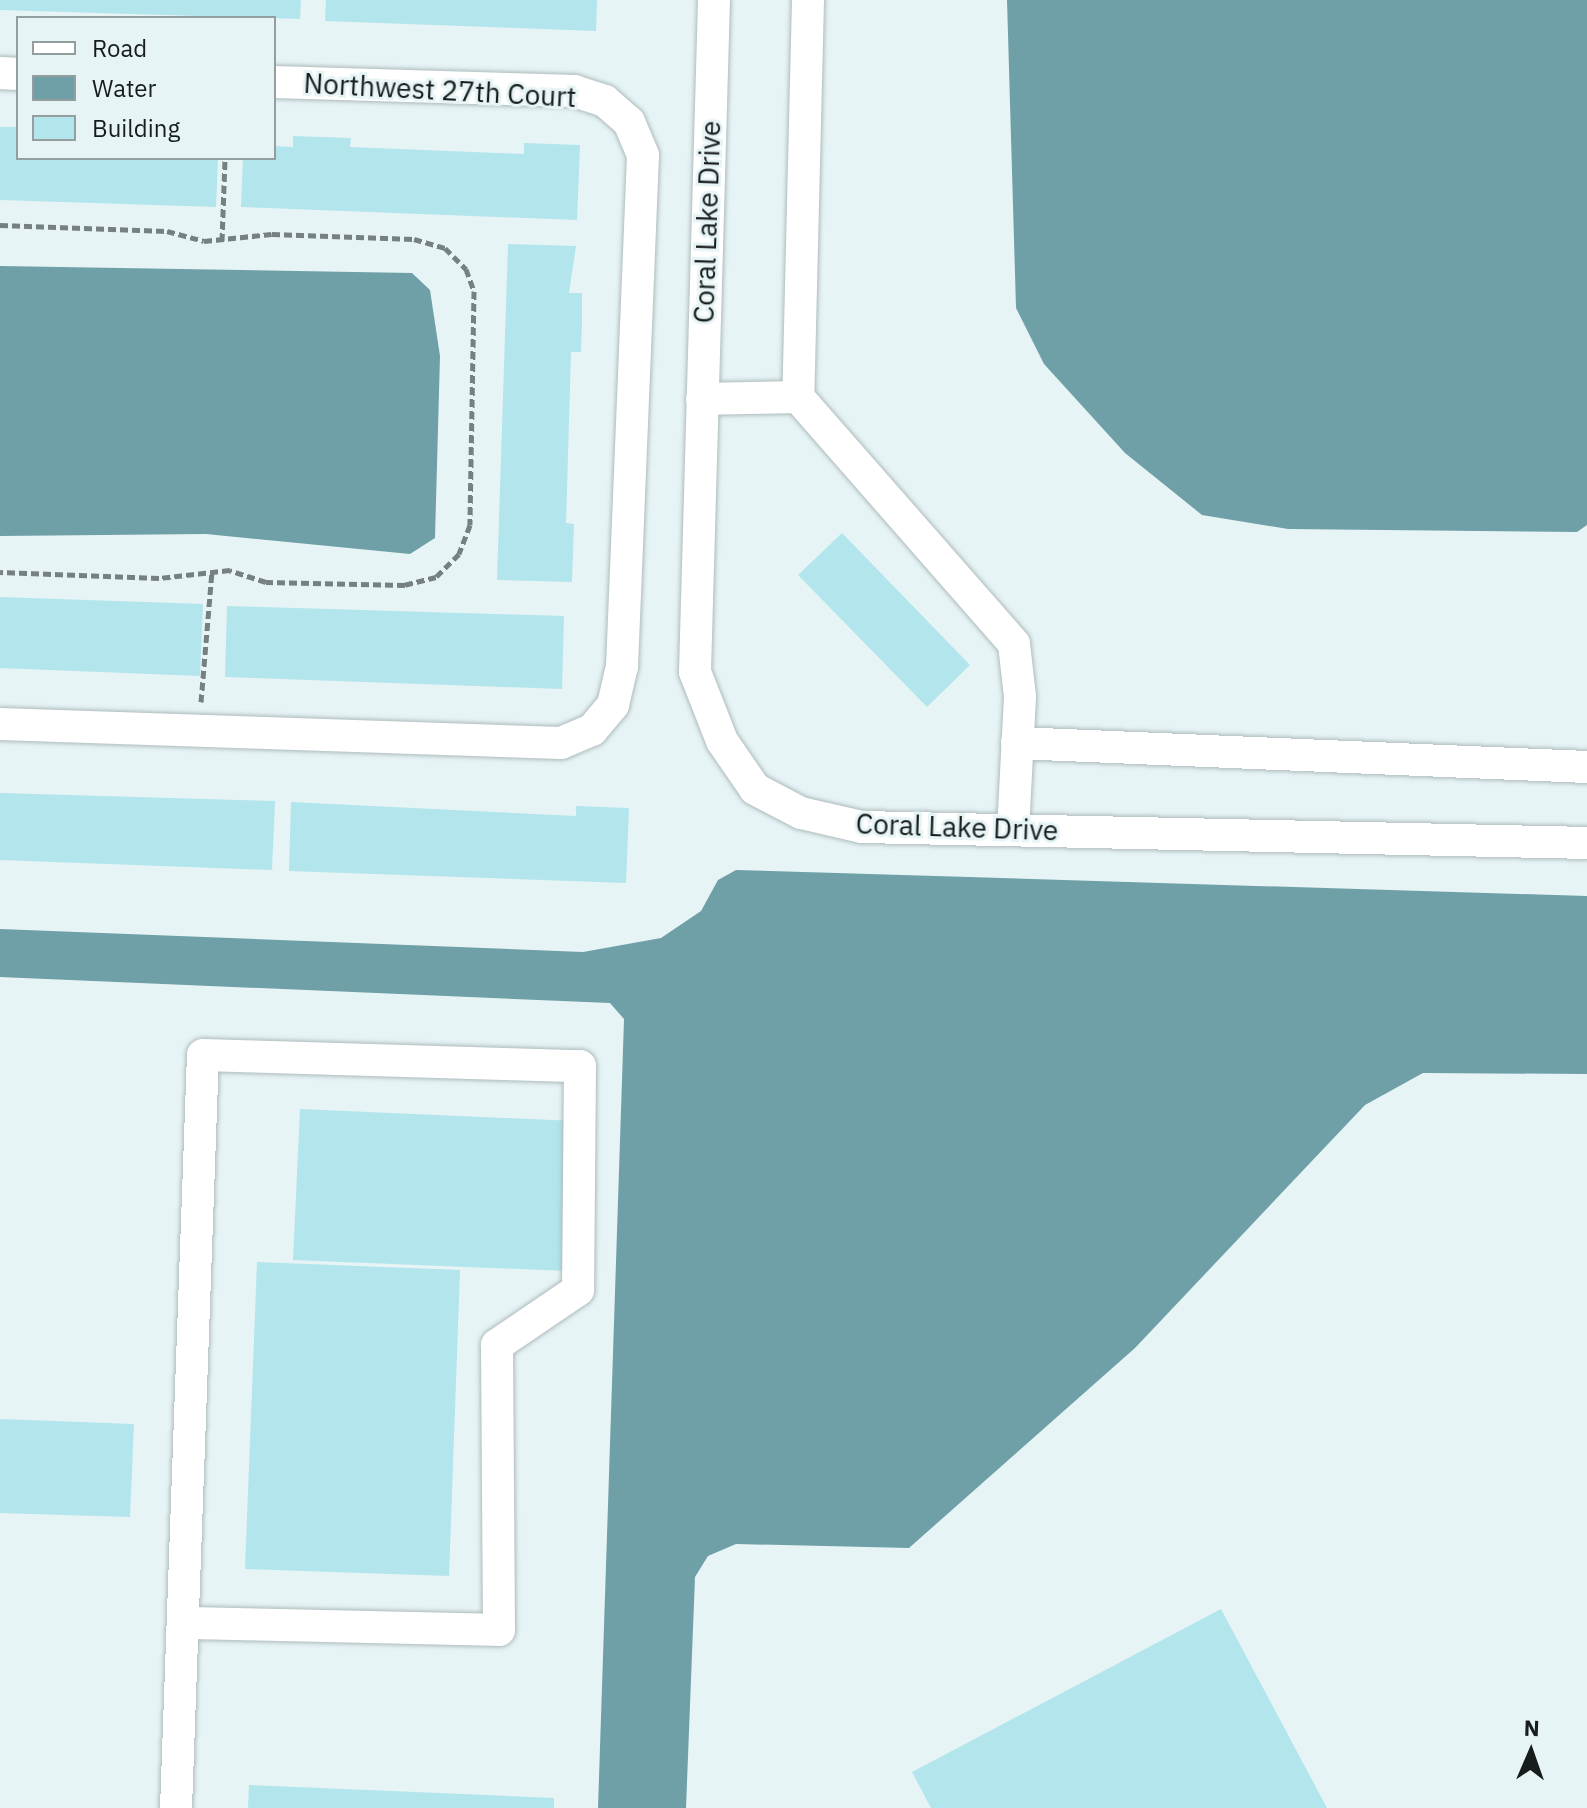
<!DOCTYPE html>
<style>
body{margin:0}
#map{position:relative;width:1587px;height:1808px;overflow:hidden;background:#e7f4f6;font-family:"IBM Plex Sans",sans-serif}
div>[style]{position:absolute}
.water>*{inset:0;background:#6fa0a7}
.building>*{inset:0;background:#b2e5ec}
.path>*{height:5px;margin-top:-2.5px;transform-origin:0;background:repeating-linear-gradient(90deg,#778081 0 8px,transparent 0 12px)}
.roads{filter:drop-shadow(0 0 2px #aebbbc) drop-shadow(0 0 2px #aebbbc)}
.minor>*{height:32px;margin:-16px;padding:0 16px;transform-origin:16px;border-radius:16px;background:#fff}
span{translate:-50% -50%;white-space:nowrap;text-align:center;line-height:1.15;-webkit-text-stroke:6px #e7f4f6;paint-order:stroke}
.street-label{font-size:28px;color:#171c1d}
.legend{position:absolute;left:16px;top:16px;width:260px;height:144px;box-sizing:border-box;background:#e7f4f6;border:2px solid #949e9f;margin:0;padding:10px 14px;list-style:none;font-size:24px;color:#171c1d}
.legend li{display:flex;align-items:center;gap:16px;height:40px}
.legend b{width:40px;border:2px solid #949e9f}
.north{position:absolute;left:1491px;top:1712px;width:80px;height:80px;-webkit-text-stroke:6px #e7f4f6;paint-order:stroke;rotate:2deg;font-size:22px;font-weight:700;line-height:32px;text-align:center;color:#171c1d}
.north::after{content:'';display:block;margin:auto;width:28px;height:36px;background:#171c1d;clip-path:polygon(50% 0,100% 100%,50% 72%,0 100%)}
</style>
<div id="map">
<div class="water">
<i style="clip-path:polygon(1007px 0,1587px 0,1587px 525px,1577px 532px,1288px 529px,1202px 515px,1125px 453px,1044px 364px,1016px 308px)"></i>
<i style="clip-path:polygon(0 266px,412px 273px,430px 290px,440px 356px,435px 538px,410px 554px,206px 534px,0 536px)"></i>
<i style="clip-path:polygon(736px 870px,1587px 896px,1587px 1074px,1423px 1073px,1365px 1105px,1135px 1348px,909px 1548px,736px 1544px,708px 1556px,695px 1577px,686px 1808px,598px 1808px,624px 1019px,610px 1003px,0 977px,0 929px,583px 952px,661px 938px,701px 911px,718px 880px)"></i>
</div>
<div class="building">
<i style="clip-path:polygon(0 0,301px 0,300px 19px,0 10px)"></i>
<i style="clip-path:polygon(326px 0,597px 0,596px 31px,325px 21px)"></i>
<i style="clip-path:polygon(0 127px,18px 127px,18px 158px,218px 158px,216px 207px,0 200px)"></i>
<i style="clip-path:polygon(293px 136px,351px 138px,350px 147px,524px 154px,524px 143px,580px 145px,577px 220px,241px 207px,243px 158px,274px 158px,274px 146px,293px 147px)"></i>
<i style="clip-path:polygon(508px 244px,576px 246px,569px 293px,582px 293px,582px 323px,581px 352px,571px 352px,566px 523px,574px 524px,572px 582px,497px 580px)"></i>
<i style="clip-path:polygon(842px 533px,970px 665px,927px 707px,798px 575px)"></i>
<i style="clip-path:polygon(0 597px,203px 604px,200px 676px,0 668px)"></i>
<i style="clip-path:polygon(227px 606px,564px 616px,562px 689px,225px 677px)"></i>
<i style="clip-path:polygon(0 793px,275px 801px,272px 870px,0 860px)"></i>
<i style="clip-path:polygon(291px 802px,576px 816px,576px 806px,629px 808px,626px 883px,289px 871px)"></i>
<i style="clip-path:polygon(300px 1109px,575px 1121px,568px 1271px,293px 1260px)"></i>
<i style="clip-path:polygon(257px 1262px,460px 1270px,449px 1576px,245px 1569px)"></i>
<i style="clip-path:polygon(0 1419px,134px 1424px,130px 1517px,0 1513px)"></i>
<i style="clip-path:polygon(1221px 1609px,1327px 1808px,931px 1808px,912px 1772px)"></i>
<i style="clip-path:polygon(249px 1785px,554px 1798px,554px 1808px,248px 1808px)"></i>
</div>
<div class="path">
<i style="left:0;top:225px;width:167px;rotate:2.1deg"></i>
<i style="left:167px;top:231px;width:38px;rotate:15deg"></i>
<i style="left:204px;top:241px;width:68px;rotate:-5.9deg"></i>
<i style="left:272px;top:234px;width:142px;rotate:2deg"></i>
<i style="left:414px;top:239px;width:32px;rotate:16deg"></i>
<i style="left:445px;top:248px;width:30px;rotate:45deg"></i>
<i style="left:466px;top:269px;width:23px;rotate:70deg"></i>
<i style="left:474px;top:291px;width:234px;rotate:91deg"></i>
<i style="left:470px;top:525px;width:31px;rotate:111deg"></i>
<i style="left:459px;top:554px;width:33px;rotate:135deg"></i>
<i style="left:436px;top:577px;width:32px;rotate:166deg"></i>
<i style="left:405px;top:585px;width:139px;rotate:-178.8deg"></i>
<i style="left:266px;top:582px;width:38px;rotate:-162deg"></i>
<i style="left:230px;top:570px;width:71px;rotate:173.6deg"></i>
<i style="left:159px;top:578px;width:159px;rotate:-177.8deg"></i>
<i style="left:222px;top:241px;width:83px;rotate:-87.9deg"></i>
<i style="left:201px;top:702px;width:131px;rotate:-85.2deg"></i>
</div>
<div class="roads">
<div class="minor">
<i style="left:714px;top:0;width:672px;rotate:91.62deg"></i>
<i style="left:695px;top:672px;width:74px;rotate:68.6deg"></i>
<i style="left:722px;top:741px;width:58px;rotate:55.5deg"></i>
<i style="left:755px;top:789px;width:52px;rotate:27.6deg"></i>
<i style="left:801px;top:813px;width:63px;rotate:12.9deg"></i>
<i style="left:862px;top:827px;width:725px;rotate:1.26deg"></i>
<i style="left:808px;top:0;width:397px;rotate:91.4deg"></i>
<i style="left:798px;top:397px;width:328px;rotate:48.8deg"></i>
<i style="left:1014px;top:644px;width:53px;rotate:83.5deg"></i>
<i style="left:1020px;top:697px;width:133px;rotate:93deg"></i>
<i style="left:0;top:73px;width:18px;rotate:3deg"></i>
<i style="left:702px;top:399px;width:96px;rotate:-1.2deg"></i>
<i style="left:0;top:724px;width:561px;rotate:1.94deg"></i>
<i style="left:561px;top:743px;width:34px;rotate:-23deg"></i>
<i style="left:592px;top:730px;width:33px;rotate:-50deg"></i>
<i style="left:613px;top:705px;width:39px;rotate:-77deg"></i>
<i style="left:622px;top:667px;width:512px;rotate:-87.65deg"></i>
<i style="left:643px;top:155px;width:36px;rotate:-113deg"></i>
<i style="left:629px;top:122px;width:32px;rotate:-139deg"></i>
<i style="left:605px;top:101px;width:32px;rotate:-162deg"></i>
<i style="left:575px;top:91px;width:301px;rotate:-178.3deg"></i>
<i style="left:1017px;top:743px;width:571px;rotate:2.41deg"></i>
<i style="left:176px;top:1808px;width:753px;rotate:-87.95deg"></i>
<i style="left:203px;top:1055px;width:377px;rotate:1.7deg"></i>
<i style="left:580px;top:1066px;width:224px;rotate:90.5deg"></i>
<i style="left:578px;top:1290px;width:98px;rotate:145.8deg"></i>
<i style="left:497px;top:1345px;width:285px;rotate:89.6deg"></i>
<i style="left:499px;top:1630px;width:315px;rotate:-178.7deg"></i>
</div>
</div>
<div class="street-label">
<span style="left:440px;top:90px;rotate:3deg">Northwest 27th Court</span>
<span style="left:707px;top:222px;rotate:-88deg">Coral Lake Drive</span>
<span style="left:957px;top:827px;rotate:2deg">Coral Lake Drive</span>
</div>
<ul class="legend">
<li><b style="height:10px;background:#fff"></b>Road</li>
<li><b style="height:22px;background:#6fa0a7"></b>Water</li>
<li><b style="height:22px;background:#b2e5ec"></b>Building</li>
</ul>
<div class="north">N</div>
</div>
